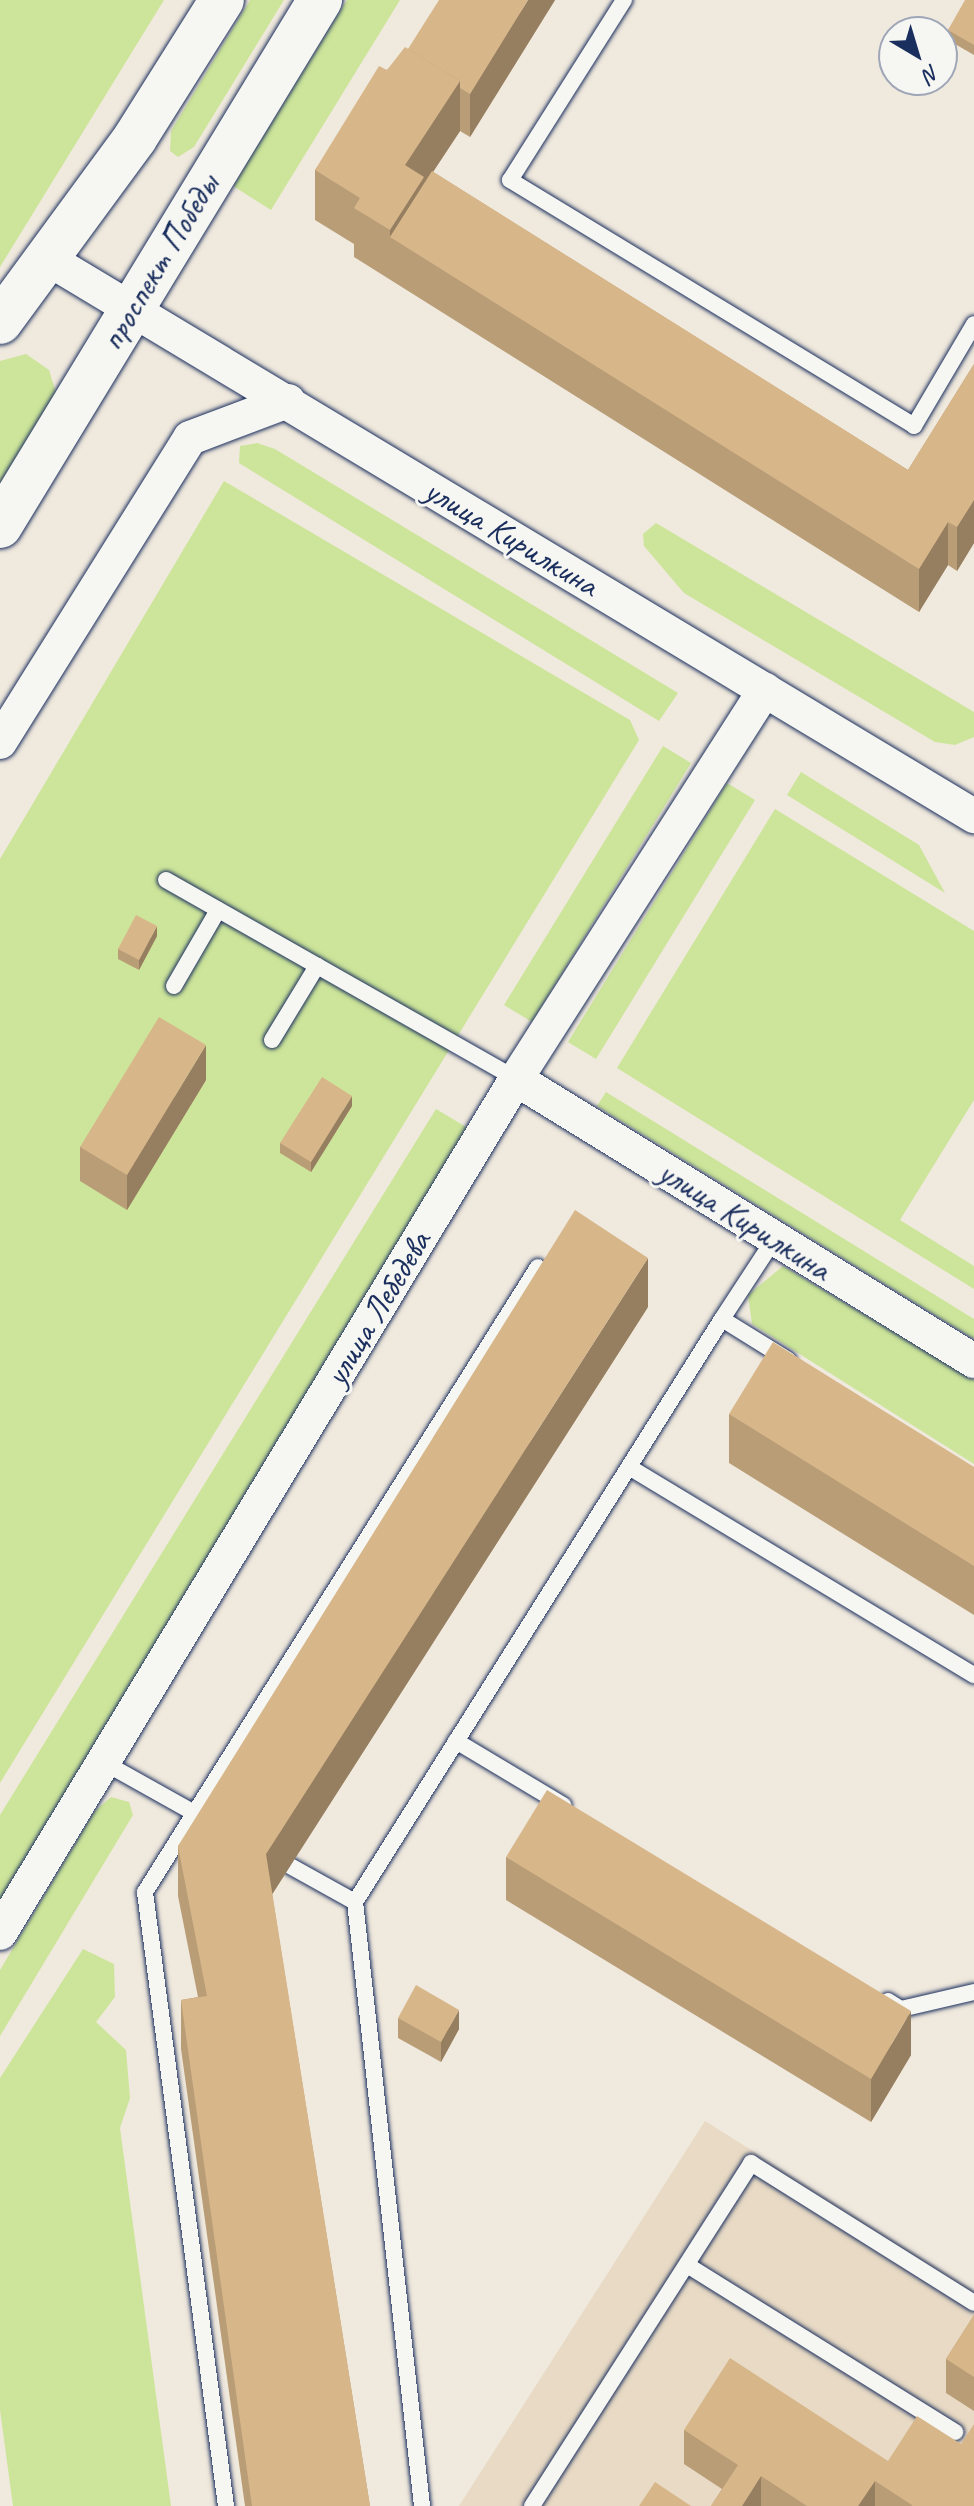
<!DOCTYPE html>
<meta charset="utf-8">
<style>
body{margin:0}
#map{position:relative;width:974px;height:2506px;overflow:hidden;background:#f0e9dd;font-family:Caveat,sans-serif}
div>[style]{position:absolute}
.built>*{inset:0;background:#e8dac4}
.green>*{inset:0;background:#cde59a}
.roads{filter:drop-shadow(0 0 2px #1b2f5e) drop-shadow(0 0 2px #1b2f5e)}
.service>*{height:16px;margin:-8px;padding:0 8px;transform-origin:8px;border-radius:8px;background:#f6f6f2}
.minor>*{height:34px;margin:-17px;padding:0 17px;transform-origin:17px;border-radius:17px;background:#f6f6f2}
.secondary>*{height:44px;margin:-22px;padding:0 22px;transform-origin:22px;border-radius:22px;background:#f6f6f2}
.wall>*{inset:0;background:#b99d77}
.shaded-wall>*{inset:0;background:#967f61}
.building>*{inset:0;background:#d7b68a}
span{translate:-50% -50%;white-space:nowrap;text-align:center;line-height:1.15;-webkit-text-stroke:6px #f6f6f2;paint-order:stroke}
.street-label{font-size:34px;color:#1b2f5e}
.north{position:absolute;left:878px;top:16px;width:80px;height:80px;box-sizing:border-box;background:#f6f6f2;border:2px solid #9ea6b7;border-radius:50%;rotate:142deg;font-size:22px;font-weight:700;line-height:32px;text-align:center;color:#1b2f5e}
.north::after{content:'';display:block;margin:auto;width:28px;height:36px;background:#1b2f5e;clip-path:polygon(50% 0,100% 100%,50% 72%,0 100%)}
</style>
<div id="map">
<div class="built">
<i style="clip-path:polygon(705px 2121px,974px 2290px,974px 2506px,459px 2506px)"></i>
</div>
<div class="green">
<i style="clip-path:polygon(0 0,164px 0,0 267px)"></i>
<i style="clip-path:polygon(250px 0,284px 0,194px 147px,178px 157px,170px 151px,171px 131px)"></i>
<i style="clip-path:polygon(347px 0,400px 0,271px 210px,233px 186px)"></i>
<i style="clip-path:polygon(26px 354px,49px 370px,57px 396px,0 496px,0 361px)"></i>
<i style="clip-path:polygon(257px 443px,275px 449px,678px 693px,659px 721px,239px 463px,240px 446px)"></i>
<i style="clip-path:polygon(224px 481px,630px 720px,639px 740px,0 1783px,0 859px)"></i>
<i style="clip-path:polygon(656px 523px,974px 712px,974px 737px,955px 745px,935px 742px,684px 593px,644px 546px,643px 534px)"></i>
<i style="clip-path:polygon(663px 746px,691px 763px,532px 1022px,504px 1005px)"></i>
<i style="clip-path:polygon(801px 772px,919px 845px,945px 893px,787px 795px)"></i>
<i style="clip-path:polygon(727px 783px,755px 800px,596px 1059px,568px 1042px)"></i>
<i style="clip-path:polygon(775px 809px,974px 931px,974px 1100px,900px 1220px,974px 1266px,974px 1289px,617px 1068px)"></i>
<i style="clip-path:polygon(606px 1092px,974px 1319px,974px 1339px,597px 1106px)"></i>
<i style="clip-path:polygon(436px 1109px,473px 1131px,0 1904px,0 1815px)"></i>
<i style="clip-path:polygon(783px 1266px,974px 1380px,974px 1464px,752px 1324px,748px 1295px)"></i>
<i style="clip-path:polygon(111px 1797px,129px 1802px,133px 1815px,0 2036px,0 1970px,94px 1812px)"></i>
<i style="clip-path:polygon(83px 1949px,114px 1964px,115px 1997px,96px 2022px,126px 2050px,130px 2098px,120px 2128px,171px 2506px,13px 2506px,0 2410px,0 2078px)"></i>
</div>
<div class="roads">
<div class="service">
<i style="left:624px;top:0;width:213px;rotate:122.3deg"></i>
<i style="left:510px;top:180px;width:473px;rotate:31.3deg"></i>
<i style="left:914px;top:426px;width:118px;rotate:-59.5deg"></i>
<i style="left:166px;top:880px;width:403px;rotate:29.6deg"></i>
<i style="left:174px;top:986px;width:88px;rotate:-59.9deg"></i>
<i style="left:272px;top:1040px;width:87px;rotate:-58.7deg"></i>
<i style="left:775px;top:1238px;width:97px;rotate:123.2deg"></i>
<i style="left:722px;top:1319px;width:78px;rotate:31.8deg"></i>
<i style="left:629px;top:1467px;width:403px;rotate:31.1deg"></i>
<i style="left:456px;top:1741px;width:125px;rotate:30.9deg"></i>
<i style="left:103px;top:1762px;width:115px;rotate:29.2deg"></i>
<i style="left:290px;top:1866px;width:74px;rotate:29deg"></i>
<i style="left:888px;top:2001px;width:15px;rotate:32deg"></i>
<i style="left:901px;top:2009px;width:75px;rotate:-13.1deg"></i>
<i style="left:687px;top:2265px;width:316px;rotate:31.9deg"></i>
<i style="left:226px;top:2506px;width:619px;rotate:-97.52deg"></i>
<i style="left:145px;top:1892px;width:738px;rotate:-57.84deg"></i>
<i style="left:422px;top:2506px;width:608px;rotate:-96.33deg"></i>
<i style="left:355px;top:1902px;width:689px;rotate:-57.81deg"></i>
<i style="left:532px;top:2506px;width:407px;rotate:-57.4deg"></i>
<i style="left:751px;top:2163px;width:263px;rotate:32.1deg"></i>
</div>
<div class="minor">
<i style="left:48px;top:259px;width:1081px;rotate:31.03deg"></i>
<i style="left:0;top:742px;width:358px;rotate:-58deg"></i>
<i style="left:190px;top:438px;width:105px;rotate:-20.7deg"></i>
<i style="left:516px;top:1079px;width:538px;rotate:31.62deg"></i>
<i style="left:0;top:1933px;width:998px;rotate:-58.86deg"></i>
<i style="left:516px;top:1079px;width:462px;rotate:-57.4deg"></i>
</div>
<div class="secondary">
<i style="left:0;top:322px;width:228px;rotate:-53.7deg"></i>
<i style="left:135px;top:138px;width:163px;rotate:-57.8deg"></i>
<i style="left:0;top:526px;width:616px;rotate:-58.69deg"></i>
</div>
</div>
<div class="wall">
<i style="clip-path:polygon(555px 0,470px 137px,460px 131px,433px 172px,908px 470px,974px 364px,974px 543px,957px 571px,948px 565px,919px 612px,354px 257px,354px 244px,315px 220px,315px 170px,387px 70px,408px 49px)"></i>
<i style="clip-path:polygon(974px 0,974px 55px,948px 40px,948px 30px)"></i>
<i style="clip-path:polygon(157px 936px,139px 970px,118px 959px,118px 949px)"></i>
<i style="clip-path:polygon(206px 1080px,127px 1210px,80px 1181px,80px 1147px)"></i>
<i style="clip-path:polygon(352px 1106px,311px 1172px,280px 1153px,280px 1143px)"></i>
<i style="clip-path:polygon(648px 1307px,272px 1894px,370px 2506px,245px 2506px,181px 2049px,181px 2000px,198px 1997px,178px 1896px,178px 1846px)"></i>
<i style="clip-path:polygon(729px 1414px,974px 1467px,974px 1615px,729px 1463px)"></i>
<i style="clip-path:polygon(506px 1857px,911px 2055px,871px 2122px,506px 1900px)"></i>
<i style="clip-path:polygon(398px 2018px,459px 2029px,441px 2062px,398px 2038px)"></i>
<i style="clip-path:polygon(974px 2315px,974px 2411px,946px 2393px,946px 2359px)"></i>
<i style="clip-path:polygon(684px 2430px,888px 2461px,974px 2506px,711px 2506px,722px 2489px,684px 2464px)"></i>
</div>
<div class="shaded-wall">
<i style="clip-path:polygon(528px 0,555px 0,470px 137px,470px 94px)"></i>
<i style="clip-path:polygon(460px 81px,460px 131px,390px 237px,390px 230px,405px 165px)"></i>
<i style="clip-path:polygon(974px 500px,974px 543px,957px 571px,957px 527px)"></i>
<i style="clip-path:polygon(948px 522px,948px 565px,919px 612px,919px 569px)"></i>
<i style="clip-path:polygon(157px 926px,157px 936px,139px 970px,139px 960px)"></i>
<i style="clip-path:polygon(206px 1045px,206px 1080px,127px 1210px,127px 1175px)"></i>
<i style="clip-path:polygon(352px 1096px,352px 1106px,311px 1172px,311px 1162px)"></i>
<i style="clip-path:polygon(648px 1258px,648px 1307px,266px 1904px,266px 1854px)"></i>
<i style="clip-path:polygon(459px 2010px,459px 2029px,441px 2062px,441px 2042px)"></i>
<i style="clip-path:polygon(911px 2011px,911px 2055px,871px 2122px,871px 2079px)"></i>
<i style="clip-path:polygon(761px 2476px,761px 2506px,742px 2506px)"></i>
<i style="clip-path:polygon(875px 2481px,875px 2506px,858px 2506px)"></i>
</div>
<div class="building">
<i style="clip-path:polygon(439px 0,528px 0,470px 94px,460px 88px,460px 81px,408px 49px)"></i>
<i style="clip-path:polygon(965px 0,974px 0,974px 45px,948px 30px)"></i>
<i style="clip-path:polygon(405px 47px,460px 81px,405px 165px,424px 177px,390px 230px,354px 208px,360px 198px,315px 170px,379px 66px,387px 70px)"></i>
<i style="clip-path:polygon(432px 171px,908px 470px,974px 364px,974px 500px,957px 527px,948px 522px,919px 569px,390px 237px)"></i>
<i style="clip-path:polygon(136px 915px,157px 926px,139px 960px,118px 949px)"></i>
<i style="clip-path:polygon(159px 1017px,206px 1045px,127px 1175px,80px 1147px)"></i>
<i style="clip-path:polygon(322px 1077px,352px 1096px,311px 1162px,280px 1143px)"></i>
<i style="clip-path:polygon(575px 1210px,648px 1258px,266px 1854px,370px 2506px,252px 2506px,181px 2000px,207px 1996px,178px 1846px)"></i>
<i style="clip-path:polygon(773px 1342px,974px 1467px,974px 1566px,729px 1414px)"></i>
<i style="clip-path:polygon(547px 1790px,911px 2011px,871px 2079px,506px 1857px)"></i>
<i style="clip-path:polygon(416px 1985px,459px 2010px,441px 2042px,398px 2018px)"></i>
<i style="clip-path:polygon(974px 2315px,974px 2377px,946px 2359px)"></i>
<i style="clip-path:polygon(730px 2358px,888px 2461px,917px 2416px,961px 2444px,974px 2424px,974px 2506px,912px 2506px,912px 2505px,875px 2481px,858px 2506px,807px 2506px,761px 2476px,742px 2506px,711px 2506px,738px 2465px,684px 2430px)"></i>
<i style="clip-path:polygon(655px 2482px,691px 2506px,639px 2506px)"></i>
</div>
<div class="street-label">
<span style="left:159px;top:262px;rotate:-59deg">проспект Победы</span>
<span style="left:512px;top:537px;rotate:31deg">улица Кирилкина</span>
<span style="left:745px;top:1220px;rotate:32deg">улица Кирилкина</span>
<span style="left:377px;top:1308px;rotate:-59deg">улица Лебедева</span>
</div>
<div class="north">N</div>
</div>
